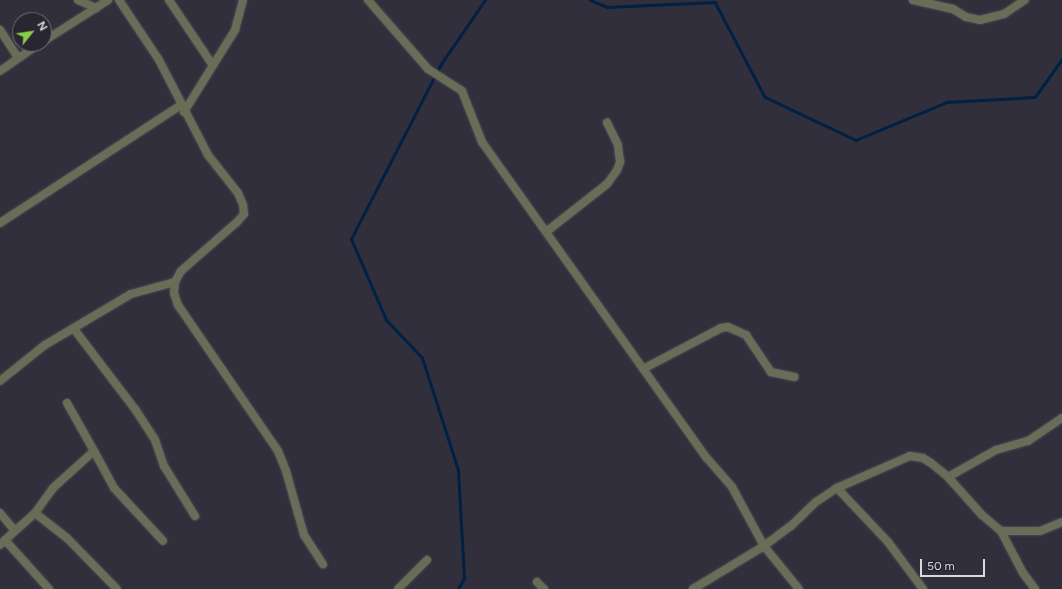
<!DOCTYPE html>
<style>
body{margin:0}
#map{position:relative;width:1062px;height:589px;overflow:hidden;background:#312f3b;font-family:Figtree,sans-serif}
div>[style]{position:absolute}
.stream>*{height:2.5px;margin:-1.25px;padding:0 1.25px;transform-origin:1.25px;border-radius:1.25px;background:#002144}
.roads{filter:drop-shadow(0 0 1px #4c4a56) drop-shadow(0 0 1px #4c4a56)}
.street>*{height:8px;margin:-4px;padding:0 4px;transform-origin:4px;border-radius:4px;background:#676d57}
span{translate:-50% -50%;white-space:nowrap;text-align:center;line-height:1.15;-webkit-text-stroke:3px #272631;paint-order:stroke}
.north{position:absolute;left:12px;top:12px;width:40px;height:40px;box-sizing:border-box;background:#272631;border:1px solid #6f6e77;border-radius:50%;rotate:60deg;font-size:11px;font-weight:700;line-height:16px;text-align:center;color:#dad9e1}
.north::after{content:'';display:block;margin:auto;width:14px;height:18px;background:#8ace47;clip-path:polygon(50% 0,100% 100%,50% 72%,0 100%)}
.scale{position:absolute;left:920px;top:559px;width:65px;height:18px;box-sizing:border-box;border:2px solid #dad9e1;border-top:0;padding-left:5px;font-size:12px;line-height:14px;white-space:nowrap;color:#dad9e1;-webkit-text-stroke:3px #272631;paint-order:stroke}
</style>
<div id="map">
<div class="stream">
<i style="left:590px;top:0;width:18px;rotate:22deg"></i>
<i style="left:607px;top:7px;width:108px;rotate:-2.7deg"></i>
<i style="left:715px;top:2px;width:107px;rotate:62.2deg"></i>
<i style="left:765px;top:97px;width:101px;rotate:25.3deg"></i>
<i style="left:856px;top:140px;width:99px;rotate:-22.7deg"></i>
<i style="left:947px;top:102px;width:88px;rotate:-3.3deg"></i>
<i style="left:1035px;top:97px;width:47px;rotate:-54.6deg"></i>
<i style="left:458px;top:589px;width:13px;rotate:-61deg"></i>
<i style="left:464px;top:578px;width:108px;rotate:-93.2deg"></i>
<i style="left:458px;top:470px;width:118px;rotate:-107.8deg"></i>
<i style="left:422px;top:358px;width:52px;rotate:-133.5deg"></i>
<i style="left:386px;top:320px;width:88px;rotate:-113.4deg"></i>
<i style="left:351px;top:239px;width:197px;rotate:-62.8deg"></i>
<i style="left:441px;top:64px;width:78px;rotate:-55.5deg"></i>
</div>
<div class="roads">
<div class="street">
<i style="left:78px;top:0;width:20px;rotate:24deg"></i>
<i style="left:119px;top:0;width:72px;rotate:56.3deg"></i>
<i style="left:159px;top:60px;width:107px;rotate:62.7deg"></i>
<i style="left:208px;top:155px;width:48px;rotate:51.7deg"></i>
<i style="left:238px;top:193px;width:13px;rotate:67deg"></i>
<i style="left:243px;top:205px;width:9px;rotate:84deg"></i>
<i style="left:244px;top:214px;width:11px;rotate:131deg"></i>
<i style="left:237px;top:222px;width:74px;rotate:138.8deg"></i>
<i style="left:181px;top:271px;width:13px;rotate:119deg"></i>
<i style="left:175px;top:282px;width:11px;rotate:95deg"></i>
<i style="left:174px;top:293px;width:13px;rotate:72deg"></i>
<i style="left:178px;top:305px;width:177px;rotate:55.6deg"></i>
<i style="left:278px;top:451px;width:22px;rotate:68deg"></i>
<i style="left:286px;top:471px;width:66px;rotate:74.3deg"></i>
<i style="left:304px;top:535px;width:35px;rotate:57deg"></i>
<i style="left:169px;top:0;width:77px;rotate:56.1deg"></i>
<i style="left:368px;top:0;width:91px;rotate:49deg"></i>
<i style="left:428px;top:69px;width:40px;rotate:32.9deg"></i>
<i style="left:462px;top:91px;width:55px;rotate:68.6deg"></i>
<i style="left:482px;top:142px;width:387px;rotate:54.6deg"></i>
<i style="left:706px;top:457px;width:40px;rotate:49deg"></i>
<i style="left:732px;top:487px;width:67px;rotate:61.5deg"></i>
<i style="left:764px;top:546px;width:55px;rotate:50.9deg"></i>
<i style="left:913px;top:0;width:41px;rotate:12.7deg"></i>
<i style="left:953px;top:9px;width:15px;rotate:32deg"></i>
<i style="left:966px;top:17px;width:14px;rotate:12deg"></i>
<i style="left:980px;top:20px;width:25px;rotate:-14deg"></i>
<i style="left:1004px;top:14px;width:25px;rotate:-34deg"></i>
<i style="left:0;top:30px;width:33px;rotate:57deg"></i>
<i style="left:44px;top:41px;width:76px;rotate:-32.6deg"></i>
<i style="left:0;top:71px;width:47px;rotate:-34.7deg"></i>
<i style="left:184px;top:112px;width:97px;rotate:-58.1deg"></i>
<i style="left:235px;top:30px;width:31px;rotate:-75deg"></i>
<i style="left:0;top:223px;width:216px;rotate:-33.1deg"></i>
<i style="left:546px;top:232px;width:78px;rotate:-38.2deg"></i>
<i style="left:607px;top:184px;width:17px;rotate:-54deg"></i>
<i style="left:617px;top:170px;width:9px;rotate:-69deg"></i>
<i style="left:620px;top:162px;width:17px;rotate:-97deg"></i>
<i style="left:618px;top:145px;width:25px;rotate:-116deg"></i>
<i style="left:74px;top:329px;width:101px;rotate:52.7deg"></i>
<i style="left:135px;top:409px;width:37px;rotate:57deg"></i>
<i style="left:155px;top:440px;width:28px;rotate:71deg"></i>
<i style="left:164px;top:466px;width:59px;rotate:58.2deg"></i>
<i style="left:643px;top:369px;width:88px;rotate:-27.7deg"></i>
<i style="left:721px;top:328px;width:7px;rotate:-8deg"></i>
<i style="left:728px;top:327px;width:20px;rotate:24deg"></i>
<i style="left:746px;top:335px;width:45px;rotate:56deg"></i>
<i style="left:771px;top:372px;width:24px;rotate:12deg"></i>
<i style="left:0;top:381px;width:58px;rotate:-38.7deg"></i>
<i style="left:45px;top:345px;width:100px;rotate:-30.7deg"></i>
<i style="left:131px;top:294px;width:46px;rotate:-15.3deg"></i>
<i style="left:67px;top:403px;width:55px;rotate:60.6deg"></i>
<i style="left:948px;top:477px;width:55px;rotate:-29.4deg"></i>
<i style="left:996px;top:450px;width:33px;rotate:-16deg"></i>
<i style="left:1028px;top:441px;width:41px;rotate:-34.1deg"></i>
<i style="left:837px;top:488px;width:74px;rotate:46.6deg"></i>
<i style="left:888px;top:542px;width:59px;rotate:53.3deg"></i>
<i style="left:0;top:513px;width:23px;rotate:50deg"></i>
<i style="left:35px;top:513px;width:41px;rotate:38deg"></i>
<i style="left:67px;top:538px;width:71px;rotate:45.6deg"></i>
<i style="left:1001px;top:531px;width:47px;rotate:62.4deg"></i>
<i style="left:1023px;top:573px;width:20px;rotate:53deg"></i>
<i style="left:5px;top:540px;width:40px;rotate:-42deg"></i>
<i style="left:35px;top:513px;width:31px;rotate:-54deg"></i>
<i style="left:53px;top:488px;width:55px;rotate:-42.1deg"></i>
<i style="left:94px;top:451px;width:42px;rotate:61.6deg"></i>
<i style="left:114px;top:488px;width:72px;rotate:47.2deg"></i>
<i style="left:0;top:545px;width:7px;rotate:-45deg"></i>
<i style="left:5px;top:540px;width:66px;rotate:48.1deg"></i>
<i style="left:537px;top:582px;width:10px;rotate:45deg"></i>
<i style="left:398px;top:589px;width:41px;rotate:-45deg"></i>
<i style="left:693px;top:589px;width:83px;rotate:-31.2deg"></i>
<i style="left:764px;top:546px;width:34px;rotate:-37deg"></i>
<i style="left:791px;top:526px;width:35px;rotate:-44deg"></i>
<i style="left:816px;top:502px;width:25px;rotate:-34deg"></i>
<i style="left:837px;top:488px;width:80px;rotate:-23.7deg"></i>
<i style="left:910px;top:456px;width:13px;rotate:9deg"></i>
<i style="left:923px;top:458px;width:9px;rotate:32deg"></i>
<i style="left:931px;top:463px;width:22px;rotate:39deg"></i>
<i style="left:948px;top:477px;width:51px;rotate:48.2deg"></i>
<i style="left:982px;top:515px;width:25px;rotate:40deg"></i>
<i style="left:1001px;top:531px;width:39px"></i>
<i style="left:1040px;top:531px;width:24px;rotate:-22deg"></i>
</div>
</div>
<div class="north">N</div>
<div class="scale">50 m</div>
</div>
